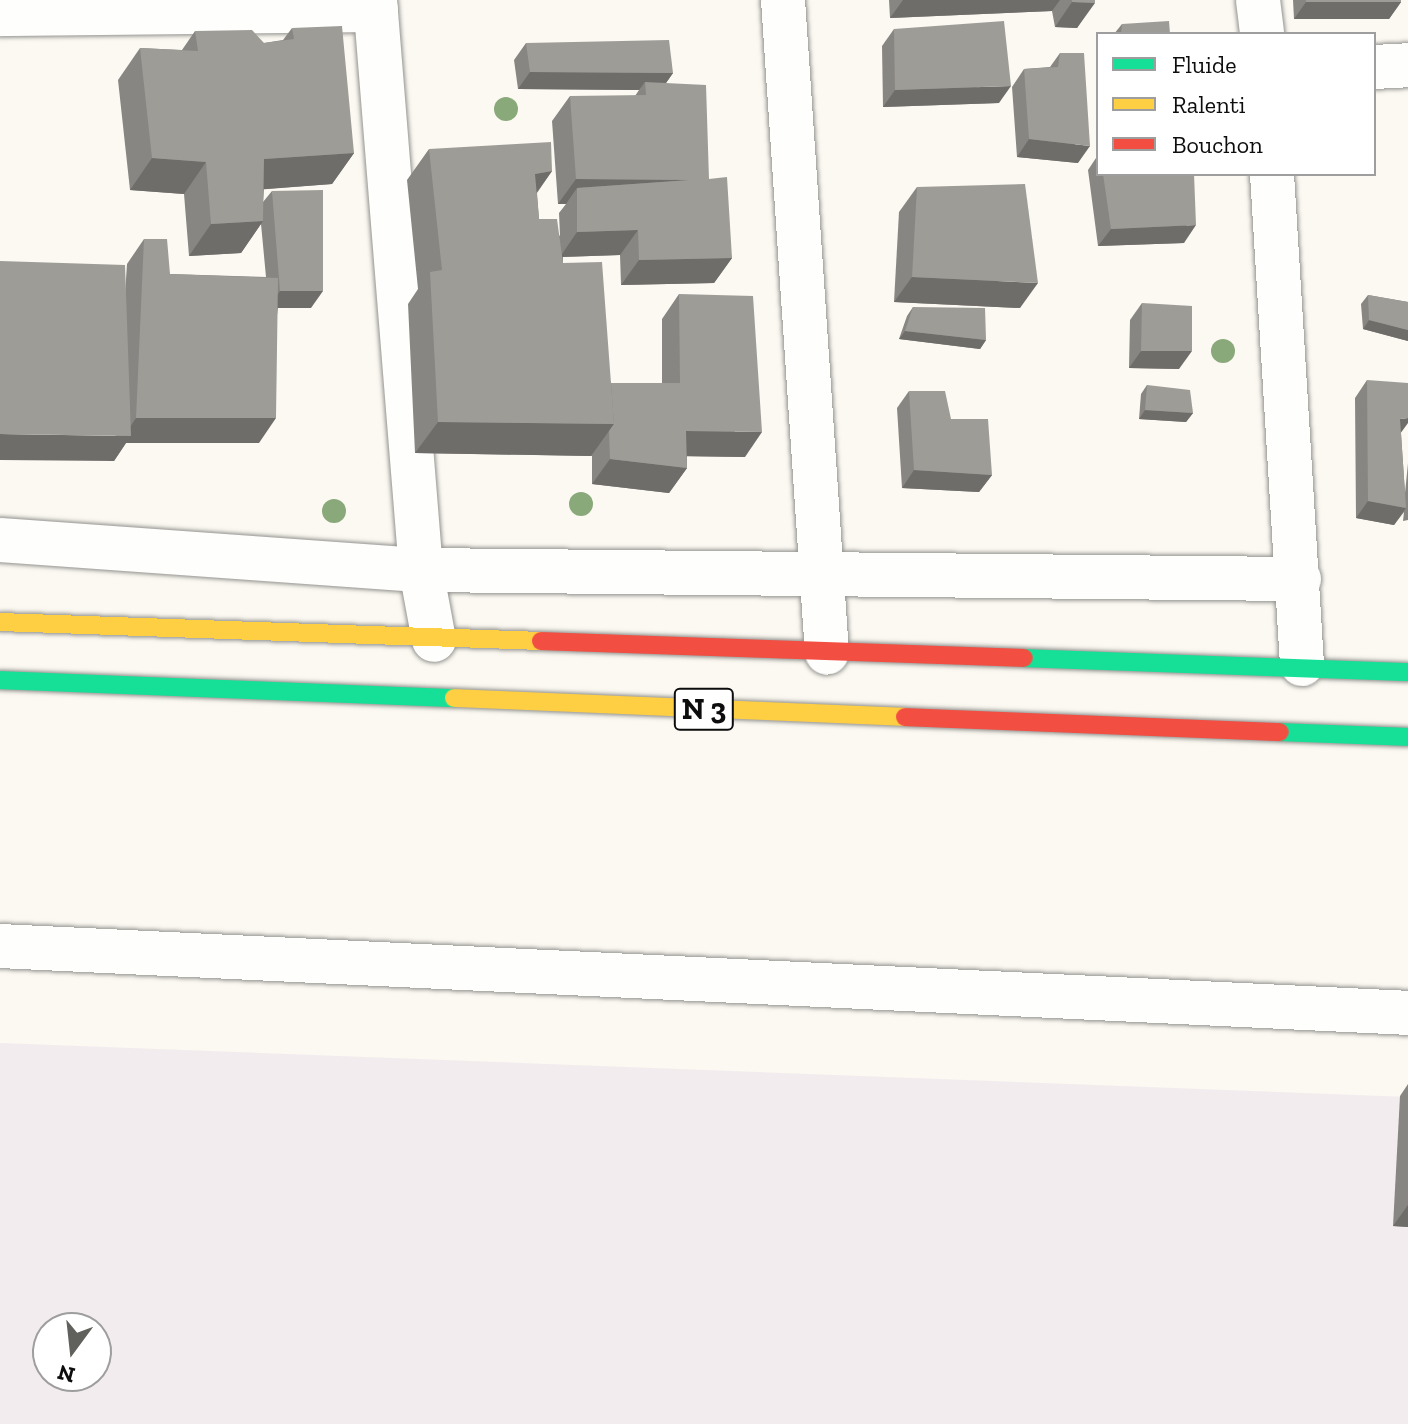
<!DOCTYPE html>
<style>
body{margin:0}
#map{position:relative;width:1408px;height:1424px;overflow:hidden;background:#fbf9f1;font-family:"Zilla Slab",serif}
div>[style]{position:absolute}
.industrial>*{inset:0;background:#f2ecee}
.roads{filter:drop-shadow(0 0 2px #949390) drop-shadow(0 0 2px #949390)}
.street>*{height:44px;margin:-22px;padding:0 22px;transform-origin:22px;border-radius:22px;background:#fefefd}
.fast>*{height:18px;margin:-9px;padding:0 9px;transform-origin:9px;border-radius:9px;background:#16e098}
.slow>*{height:18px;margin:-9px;padding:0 9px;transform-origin:9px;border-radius:9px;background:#ffcf43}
.jam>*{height:18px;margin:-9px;padding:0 9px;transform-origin:9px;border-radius:9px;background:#f24e42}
.trees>*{width:24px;height:24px;margin:-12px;border-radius:50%;background:#8aa97b}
.wall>*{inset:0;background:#888682}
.shaded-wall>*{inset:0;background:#6f6d6a}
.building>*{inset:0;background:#9e9c97}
span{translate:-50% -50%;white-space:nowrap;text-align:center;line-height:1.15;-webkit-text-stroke:8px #fff;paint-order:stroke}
.shield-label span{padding:2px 6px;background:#fff;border:2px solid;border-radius:6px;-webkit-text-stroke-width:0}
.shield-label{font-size:30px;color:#0d0d0d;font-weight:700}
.legend{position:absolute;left:1096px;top:32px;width:280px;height:144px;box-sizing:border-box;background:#fff;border:2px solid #9e9e9e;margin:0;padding:10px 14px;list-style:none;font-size:24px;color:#0d0d0d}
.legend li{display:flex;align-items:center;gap:16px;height:40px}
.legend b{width:40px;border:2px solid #9e9e9e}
.north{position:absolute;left:32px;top:1312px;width:80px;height:80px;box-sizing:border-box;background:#fff;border:2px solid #9e9e9e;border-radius:50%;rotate:195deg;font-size:22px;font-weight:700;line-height:32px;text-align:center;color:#0d0d0d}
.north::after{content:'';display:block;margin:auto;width:28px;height:36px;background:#60605d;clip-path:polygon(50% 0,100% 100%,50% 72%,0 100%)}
</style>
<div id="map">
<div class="industrial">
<i style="clip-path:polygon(evenodd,0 1043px,1408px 1097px,1408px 1424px,0 1424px,0 1043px,48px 1328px,96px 1328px,96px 1376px,48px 1376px,48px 1328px)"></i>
</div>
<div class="roads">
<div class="street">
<i style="left:375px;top:0;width:572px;rotate:85.39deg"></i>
<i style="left:421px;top:570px;width:71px;rotate:79.5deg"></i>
<i style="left:783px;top:0;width:654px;rotate:86.15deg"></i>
<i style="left:1258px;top:0;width:34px;rotate:83deg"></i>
<i style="left:0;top:14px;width:376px;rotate:-0.6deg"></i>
<i style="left:1374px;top:67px;width:34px;rotate:-3deg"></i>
<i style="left:1272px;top:174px;width:491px;rotate:86.5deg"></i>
<i style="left:0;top:540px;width:422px;rotate:4.1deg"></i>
<i style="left:421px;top:570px;width:878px;rotate:0.59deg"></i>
<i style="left:0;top:946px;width:1410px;rotate:2.72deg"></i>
</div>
<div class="fast">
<i style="left:1024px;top:658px;width:384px;rotate:2.1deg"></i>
<i style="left:0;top:680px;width:454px;rotate:2.3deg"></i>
<i style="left:1280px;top:732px;width:128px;rotate:2.2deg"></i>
</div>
<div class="slow">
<i style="left:0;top:622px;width:541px;rotate:2.01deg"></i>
<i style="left:454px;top:698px;width:451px;rotate:2.4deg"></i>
</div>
<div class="jam">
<i style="left:541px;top:641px;width:483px;rotate:2deg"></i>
<i style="left:905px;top:717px;width:375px;rotate:2.3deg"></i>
</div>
</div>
<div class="trees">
<i style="left:506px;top:109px"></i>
<i style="left:1223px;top:351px"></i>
<i style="left:581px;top:504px"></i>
<i style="left:334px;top:511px"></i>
</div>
<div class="wall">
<i style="clip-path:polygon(889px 0,1095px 0,1077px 28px,1055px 27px,1052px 11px,890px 18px)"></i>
<i style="clip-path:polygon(1293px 0,1401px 0,1401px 2px,1389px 19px,1294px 19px)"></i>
<i style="clip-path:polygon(1122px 24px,1170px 34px,1114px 34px)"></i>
<i style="clip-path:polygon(292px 28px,354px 153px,332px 184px,264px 189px,263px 202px,272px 191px,311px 308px,278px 308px,259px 443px,126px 443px,114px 461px,127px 264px,144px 239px,170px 274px,266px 277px,261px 224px,241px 253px,189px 256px,184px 194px,130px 190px,118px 80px,140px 48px,182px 50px,195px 31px,264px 43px,283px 40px)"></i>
<i style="clip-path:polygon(894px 29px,999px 103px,883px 107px,882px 46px)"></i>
<i style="clip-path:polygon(526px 43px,673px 73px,666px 83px,709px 179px,732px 258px,714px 283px,621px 285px,620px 255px,563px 257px,563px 263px,611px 383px,662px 383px,662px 319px,679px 294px,745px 457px,687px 456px,687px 468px,669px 493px,592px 484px,592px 456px,415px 453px,408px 304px,418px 289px,407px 180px,429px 149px,552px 171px,537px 193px,539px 219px,560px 236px,559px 213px,566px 204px,558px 204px,552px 121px,570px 96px,635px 96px,639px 90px,518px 89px,514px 60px)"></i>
<i style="clip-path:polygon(1060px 53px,1078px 163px,1017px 157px,1012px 87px,1024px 69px,1050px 67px)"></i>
<i style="clip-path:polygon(1098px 155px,1098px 174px,1194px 174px,1184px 243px,1098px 246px,1088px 170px)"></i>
<i style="clip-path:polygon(917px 187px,1020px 308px,894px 302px,899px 212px)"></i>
<i style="clip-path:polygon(1368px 295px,1408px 302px,1408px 341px,1363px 329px,1361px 304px)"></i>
<i style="clip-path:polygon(1142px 303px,1179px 369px,1129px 368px,1130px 320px)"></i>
<i style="clip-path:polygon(913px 307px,986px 340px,980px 349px,899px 339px,907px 316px)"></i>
<i style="clip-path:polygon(1367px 380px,1401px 433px,1405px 493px,1408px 463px,1408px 520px,1403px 521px,1404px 512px,1394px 525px,1356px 518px,1355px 398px)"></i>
<i style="clip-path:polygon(1147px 385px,1193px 413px,1186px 422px,1139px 419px,1141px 394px)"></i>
<i style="clip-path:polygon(909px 391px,951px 419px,992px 475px,979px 492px,902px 488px,897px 408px)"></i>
<i style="clip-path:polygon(1408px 1084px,1408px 1227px,1393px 1226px,1400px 1096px)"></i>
</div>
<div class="shaded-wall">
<i style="clip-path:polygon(903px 0,1060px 0,1052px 11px,890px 18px)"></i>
<i style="clip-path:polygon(1072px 2px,1095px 3px,1077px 28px,1055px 27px)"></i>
<i style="clip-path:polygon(1306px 2px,1401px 2px,1389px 19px,1294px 19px)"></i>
<i style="clip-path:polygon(530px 72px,673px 73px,661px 90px,645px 82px,639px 90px,518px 89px)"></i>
<i style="clip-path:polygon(1011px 86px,999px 103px,883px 107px,895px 90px)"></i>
<i style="clip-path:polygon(1029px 139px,1090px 146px,1078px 163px,1017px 157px)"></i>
<i style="clip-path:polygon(354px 153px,332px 184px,242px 191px,264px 159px)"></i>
<i style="clip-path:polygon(152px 158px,206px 162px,184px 194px,130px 190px)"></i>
<i style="clip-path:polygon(552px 171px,529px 203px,535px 174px)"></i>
<i style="clip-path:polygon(576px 179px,690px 180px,577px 188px,566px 204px,558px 204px)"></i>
<i style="clip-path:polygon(263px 221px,241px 253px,189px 256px,211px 224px)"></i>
<i style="clip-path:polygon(1196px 225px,1184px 243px,1098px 246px,1111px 229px)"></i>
<i style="clip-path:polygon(638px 230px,620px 255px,560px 257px,577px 232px)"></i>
<i style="clip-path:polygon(732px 258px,714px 283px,621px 285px,639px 260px)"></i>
<i style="clip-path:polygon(912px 277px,1038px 283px,1020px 308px,894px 302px)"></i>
<i style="clip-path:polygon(280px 291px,323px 291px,311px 308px,268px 308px)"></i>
<i style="clip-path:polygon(1369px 320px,1408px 330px,1408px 341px,1363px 329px)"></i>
<i style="clip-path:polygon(905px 331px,986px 340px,980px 349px,899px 339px)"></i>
<i style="clip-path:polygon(1141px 351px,1192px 351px,1179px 369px,1129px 368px)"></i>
<i style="clip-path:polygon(1145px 410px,1193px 413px,1186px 422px,1139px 419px)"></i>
<i style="clip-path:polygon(136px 418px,276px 418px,259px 443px,126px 443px,114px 461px,0 460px,0 434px,124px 436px)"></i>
<i style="clip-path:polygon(1408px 418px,1408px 423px,1400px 434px,1400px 419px)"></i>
<i style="clip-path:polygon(438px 422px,614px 424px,591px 456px,415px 453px)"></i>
<i style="clip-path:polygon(686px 431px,762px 432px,745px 457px,668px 456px)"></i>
<i style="clip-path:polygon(610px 459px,687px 468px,669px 493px,592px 484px)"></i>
<i style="clip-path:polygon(914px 470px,992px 475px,979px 492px,902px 488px)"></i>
<i style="clip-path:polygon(1368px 501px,1406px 508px,1394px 525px,1356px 518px)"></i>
<i style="clip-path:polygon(1408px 1205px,1408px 1227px,1393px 1226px)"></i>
</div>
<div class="building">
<i style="clip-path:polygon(1072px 0,1095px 0,1095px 3px,1072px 2px)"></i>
<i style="clip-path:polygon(1306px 0,1401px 0,1401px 2px,1306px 2px)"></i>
<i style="clip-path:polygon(1004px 21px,1011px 86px,895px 90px,894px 29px)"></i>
<i style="clip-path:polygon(1169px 21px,1170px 34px,1121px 34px,1122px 24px)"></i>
<i style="clip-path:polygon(342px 26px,354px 153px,264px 159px,263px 221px,211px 224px,206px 162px,152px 158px,140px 48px,198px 51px,195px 31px,252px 30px,264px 43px,294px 39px,292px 28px)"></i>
<i style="clip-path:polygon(669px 40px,673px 73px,530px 72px,526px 43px)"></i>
<i style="clip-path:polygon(1060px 53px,1084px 53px,1090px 146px,1029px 139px,1024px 69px,1058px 67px)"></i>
<i style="clip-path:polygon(645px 82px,706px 85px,709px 179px,727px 177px,732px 258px,639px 260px,638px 230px,577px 232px,577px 188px,690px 180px,576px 179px,570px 96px,646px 95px)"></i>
<i style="clip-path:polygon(551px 142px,552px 171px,535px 174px,539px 219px,557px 219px,563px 263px,602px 262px,614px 424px,438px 422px,430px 272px,442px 270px,429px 149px)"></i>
<i style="clip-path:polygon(1103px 174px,1194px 174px,1196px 225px,1111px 229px)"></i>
<i style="clip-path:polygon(1025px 184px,1038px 283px,912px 277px,917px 187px)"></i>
<i style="clip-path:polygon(323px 190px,323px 291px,280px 291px,272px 191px)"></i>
<i style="clip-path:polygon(144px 239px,167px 239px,170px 274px,278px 278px,276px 418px,136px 418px)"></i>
<i style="clip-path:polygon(0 261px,125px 265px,131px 436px,0 434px)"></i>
<i style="clip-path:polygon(679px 294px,753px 296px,762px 432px,686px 431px,687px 468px,610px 459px,609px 431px,614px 424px,611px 383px,680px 383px)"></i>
<i style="clip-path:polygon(1368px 295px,1408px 302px,1408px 330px,1369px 320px)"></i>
<i style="clip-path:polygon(1142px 303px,1192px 306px,1192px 351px,1141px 351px)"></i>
<i style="clip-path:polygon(913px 307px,985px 308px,986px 340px,905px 331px)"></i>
<i style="clip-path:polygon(1367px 380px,1408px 383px,1408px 418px,1400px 419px,1406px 508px,1368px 501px)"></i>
<i style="clip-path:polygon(1147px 385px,1190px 390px,1193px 413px,1145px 410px)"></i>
<i style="clip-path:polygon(909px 391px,945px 391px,951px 419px,988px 419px,992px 475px,914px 470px)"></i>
</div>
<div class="shield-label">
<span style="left:704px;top:709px">N 3</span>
</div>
<ul class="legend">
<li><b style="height:10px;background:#16e098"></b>Fluide</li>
<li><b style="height:10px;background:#ffcf43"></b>Ralenti</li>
<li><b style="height:10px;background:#f24e42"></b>Bouchon</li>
</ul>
<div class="north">N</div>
</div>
